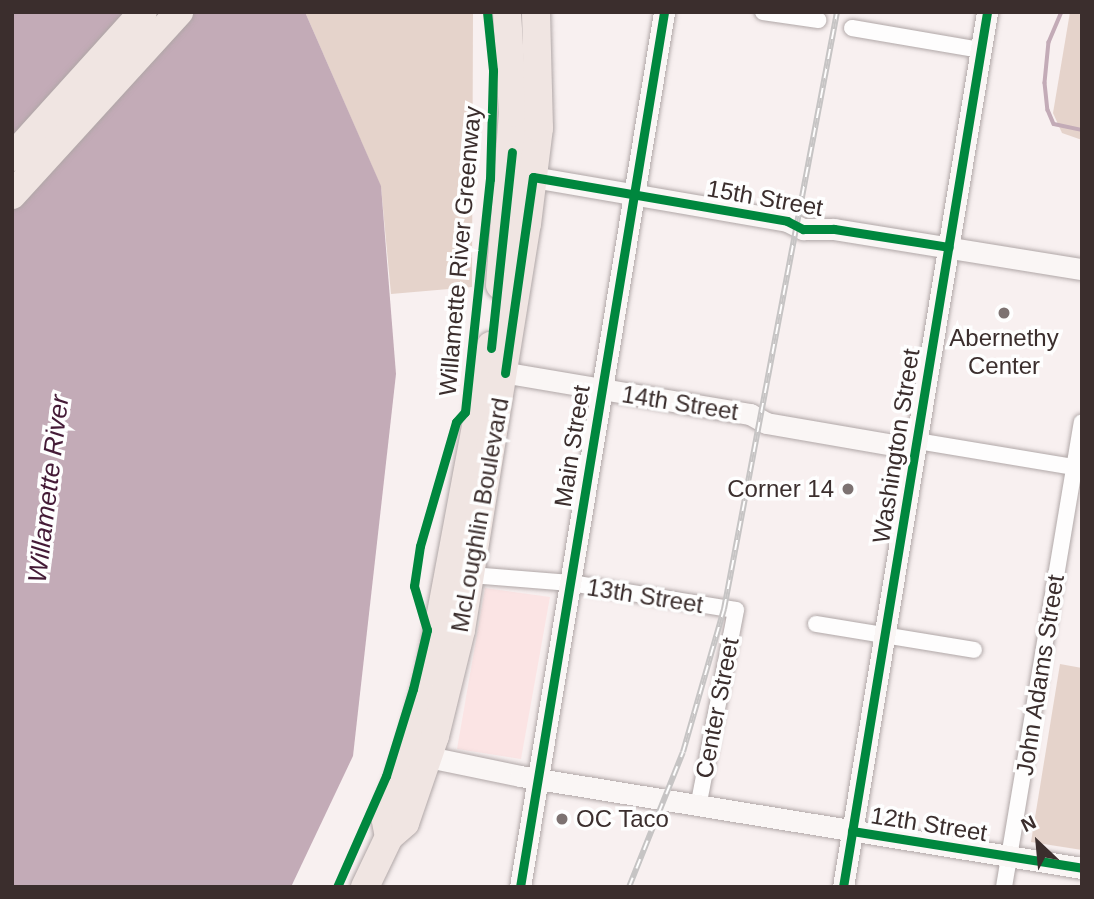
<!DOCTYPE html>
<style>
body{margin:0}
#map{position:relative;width:1094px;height:899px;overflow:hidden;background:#f8f0f0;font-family:Helvetica,sans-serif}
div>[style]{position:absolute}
.built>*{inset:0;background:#fbe4e4}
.green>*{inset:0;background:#e5d3cb}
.water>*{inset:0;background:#c3abb7}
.stream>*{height:3.5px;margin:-1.75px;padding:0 1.75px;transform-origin:1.75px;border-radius:1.75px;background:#c3abb7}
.roads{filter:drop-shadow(0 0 2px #b0a7a7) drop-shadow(0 0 2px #b0a7a7)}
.street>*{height:16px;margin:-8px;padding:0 8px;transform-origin:8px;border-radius:8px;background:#fefdfd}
.secondary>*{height:21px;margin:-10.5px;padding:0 10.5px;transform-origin:10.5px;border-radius:10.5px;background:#faf6f5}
.highway>*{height:28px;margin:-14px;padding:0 14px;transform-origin:14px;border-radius:14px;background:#f0e5e2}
.rail>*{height:6px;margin-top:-3px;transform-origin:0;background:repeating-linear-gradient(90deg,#fefefe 0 10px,#c6c4c4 0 20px);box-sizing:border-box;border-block:2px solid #c6c4c4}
.cycleway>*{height:9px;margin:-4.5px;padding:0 4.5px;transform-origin:4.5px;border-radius:4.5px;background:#00873e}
.dots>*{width:19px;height:19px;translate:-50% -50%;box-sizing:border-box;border:4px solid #fefefe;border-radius:50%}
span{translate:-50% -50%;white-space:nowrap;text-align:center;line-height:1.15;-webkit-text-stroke:7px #fefefe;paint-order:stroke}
.street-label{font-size:24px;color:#3b2e2d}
.poi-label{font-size:24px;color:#3b2e2d}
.right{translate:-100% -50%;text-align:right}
.left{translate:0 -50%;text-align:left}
.water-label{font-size:26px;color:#441a36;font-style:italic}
.frame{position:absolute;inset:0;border:14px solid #3b2e2d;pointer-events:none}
.north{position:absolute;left:1003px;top:808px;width:70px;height:70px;-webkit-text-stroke:5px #fefefe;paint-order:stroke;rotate:334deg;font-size:19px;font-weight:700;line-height:28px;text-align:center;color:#3b2e2d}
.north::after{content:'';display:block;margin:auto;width:24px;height:32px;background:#3b2e2d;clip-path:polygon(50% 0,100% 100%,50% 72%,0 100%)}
</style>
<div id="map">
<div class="built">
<i style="clip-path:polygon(485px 588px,550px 597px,521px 759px,457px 749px)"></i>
</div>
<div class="green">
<i style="clip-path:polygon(305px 12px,473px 12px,472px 287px,391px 294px,381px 187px)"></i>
<i style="clip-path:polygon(1070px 12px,1082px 12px,1082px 140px,1062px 133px,1053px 113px)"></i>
<i style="clip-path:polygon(1060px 664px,1082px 668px,1082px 850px,1031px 842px)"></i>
</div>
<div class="water">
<i style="clip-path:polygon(12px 12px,305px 12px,381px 186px,396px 374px,353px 756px,291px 887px,12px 887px)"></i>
</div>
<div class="stream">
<i style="left:1062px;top:12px;width:33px;rotate:113deg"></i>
<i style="left:1049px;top:42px;width:41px;rotate:95.6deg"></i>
<i style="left:1045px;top:83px;width:27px;rotate:84deg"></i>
<i style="left:1048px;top:110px;width:15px;rotate:67deg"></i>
<i style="left:1054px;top:124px;width:29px;rotate:12deg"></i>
</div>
<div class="roads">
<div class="street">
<i style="left:763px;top:12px;width:56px;rotate:8.3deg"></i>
<i style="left:852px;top:28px;width:131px;rotate:9.7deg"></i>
<i style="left:917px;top:441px;width:159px;rotate:9.4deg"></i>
<i style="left:471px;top:575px;width:100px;rotate:4.6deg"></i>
<i style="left:571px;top:583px;width:167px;rotate:9.3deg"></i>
<i style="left:736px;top:610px;width:201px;rotate:100.9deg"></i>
<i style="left:816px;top:624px;width:160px;rotate:9.3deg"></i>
<i style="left:1004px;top:887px;width:471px;rotate:-80.5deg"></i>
</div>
<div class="secondary">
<i style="left:533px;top:177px;width:258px;rotate:9.8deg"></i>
<i style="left:787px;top:221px;width:18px;rotate:27deg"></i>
<i style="left:803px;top:229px;width:31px"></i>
<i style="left:834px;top:229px;width:251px;rotate:9.2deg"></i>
<i style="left:490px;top:370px;width:264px;rotate:9.6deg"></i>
<i style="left:750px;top:414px;width:18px;rotate:29deg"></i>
<i style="left:766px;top:423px;width:130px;rotate:9.8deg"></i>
<i style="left:894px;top:445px;width:23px;rotate:-10deg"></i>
<i style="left:414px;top:754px;width:108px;rotate:11.7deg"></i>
<i style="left:520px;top:776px;width:569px;rotate:9.3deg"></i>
<i style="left:520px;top:887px;width:887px;rotate:-80.65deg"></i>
<i style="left:843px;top:887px;width:887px;rotate:-80.65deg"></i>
</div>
<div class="highway">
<i style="left:12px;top:157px;width:195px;rotate:-47.9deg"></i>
<i style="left:12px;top:195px;width:248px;rotate:-47.6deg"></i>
<i style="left:500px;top:285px;width:172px;rotate:-85.7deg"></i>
<i style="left:513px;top:113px;width:101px;rotate:-93.4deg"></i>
<i style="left:389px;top:837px;width:20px;rotate:-101deg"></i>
<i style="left:385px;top:817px;width:68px;rotate:-69.4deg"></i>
<i style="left:409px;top:753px;width:84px;rotate:-75.5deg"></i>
<i style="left:430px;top:672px;width:332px;rotate:-79.4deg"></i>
<i style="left:365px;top:887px;width:55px;rotate:-64.4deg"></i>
<i style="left:389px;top:837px;width:21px;rotate:-41deg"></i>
<i style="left:405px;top:823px;width:92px;rotate:-71deg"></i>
<i style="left:435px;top:736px;width:109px;rotate:-76.2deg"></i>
<i style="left:461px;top:630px;width:411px;rotate:-80.8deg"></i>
<i style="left:527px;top:224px;width:97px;rotate:-82.9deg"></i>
<i style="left:539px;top:128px;width:116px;rotate:-91.5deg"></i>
</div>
</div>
<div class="rail">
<i style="left:629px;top:887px;width:145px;rotate:-68.2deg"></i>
<i style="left:683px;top:752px;width:149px;rotate:-74deg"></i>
<i style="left:724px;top:609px;width:608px;rotate:-79.28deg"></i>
</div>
<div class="cycleway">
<i style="left:491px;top:348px;width:197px;rotate:-83.9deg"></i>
<i style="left:505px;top:373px;width:198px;rotate:-81.9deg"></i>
<i style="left:533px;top:177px;width:258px;rotate:9.8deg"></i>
<i style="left:787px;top:221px;width:18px;rotate:27deg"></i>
<i style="left:803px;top:229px;width:31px"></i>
<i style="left:834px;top:229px;width:116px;rotate:8.9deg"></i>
<i style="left:852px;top:831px;width:233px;rotate:9.1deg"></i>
<i style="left:337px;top:887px;width:121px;rotate:-66.2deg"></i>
<i style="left:386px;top:776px;width:91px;rotate:-72.8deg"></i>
<i style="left:413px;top:689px;width:61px;rotate:-76.7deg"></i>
<i style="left:427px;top:630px;width:46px;rotate:-106.5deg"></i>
<i style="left:414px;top:586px;width:40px;rotate:-81.5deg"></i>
<i style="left:420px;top:546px;width:129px;rotate:-73.8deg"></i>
<i style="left:456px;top:422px;width:13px;rotate:-48deg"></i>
<i style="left:465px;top:412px;width:234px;rotate:-83.9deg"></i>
<i style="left:490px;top:179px;width:109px;rotate:-88.4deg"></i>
<i style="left:493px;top:70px;width:58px;rotate:-95.9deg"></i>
<i style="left:520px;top:887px;width:887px;rotate:-80.65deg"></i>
<i style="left:843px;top:887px;width:887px;rotate:-80.65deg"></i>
</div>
<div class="dots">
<i style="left:1004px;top:313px;background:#7d7271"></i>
<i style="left:848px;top:489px;background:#7d7271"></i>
<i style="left:562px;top:819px;background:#7d7271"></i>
</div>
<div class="street-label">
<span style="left:765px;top:198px;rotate:10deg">15th Street</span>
<span style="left:460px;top:251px;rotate:-85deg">Willamette River Greenway</span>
<span style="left:680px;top:403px;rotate:9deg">14th Street</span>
<span style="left:572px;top:446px;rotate:-81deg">Main Street</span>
<span style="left:896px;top:446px;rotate:-81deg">Washington Street</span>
<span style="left:480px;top:515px;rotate:-80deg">McLoughlin Boulevard</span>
<span style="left:645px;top:596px;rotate:9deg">13th Street</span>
<span style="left:1040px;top:675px;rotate:-81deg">John Adams Street</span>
<span style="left:717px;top:708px;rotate:-79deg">Center Street</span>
<span style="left:929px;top:824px;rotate:9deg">12th Street</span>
</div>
<div class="poi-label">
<span style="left:1004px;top:352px">Abernethy<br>Center</span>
<span class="right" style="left:834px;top:489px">Corner 14</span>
<span class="left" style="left:576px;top:819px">OC Taco</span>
</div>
<div class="water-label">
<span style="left:49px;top:489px;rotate:-83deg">Willamette River</span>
</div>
<div class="frame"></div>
<div class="north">N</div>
</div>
